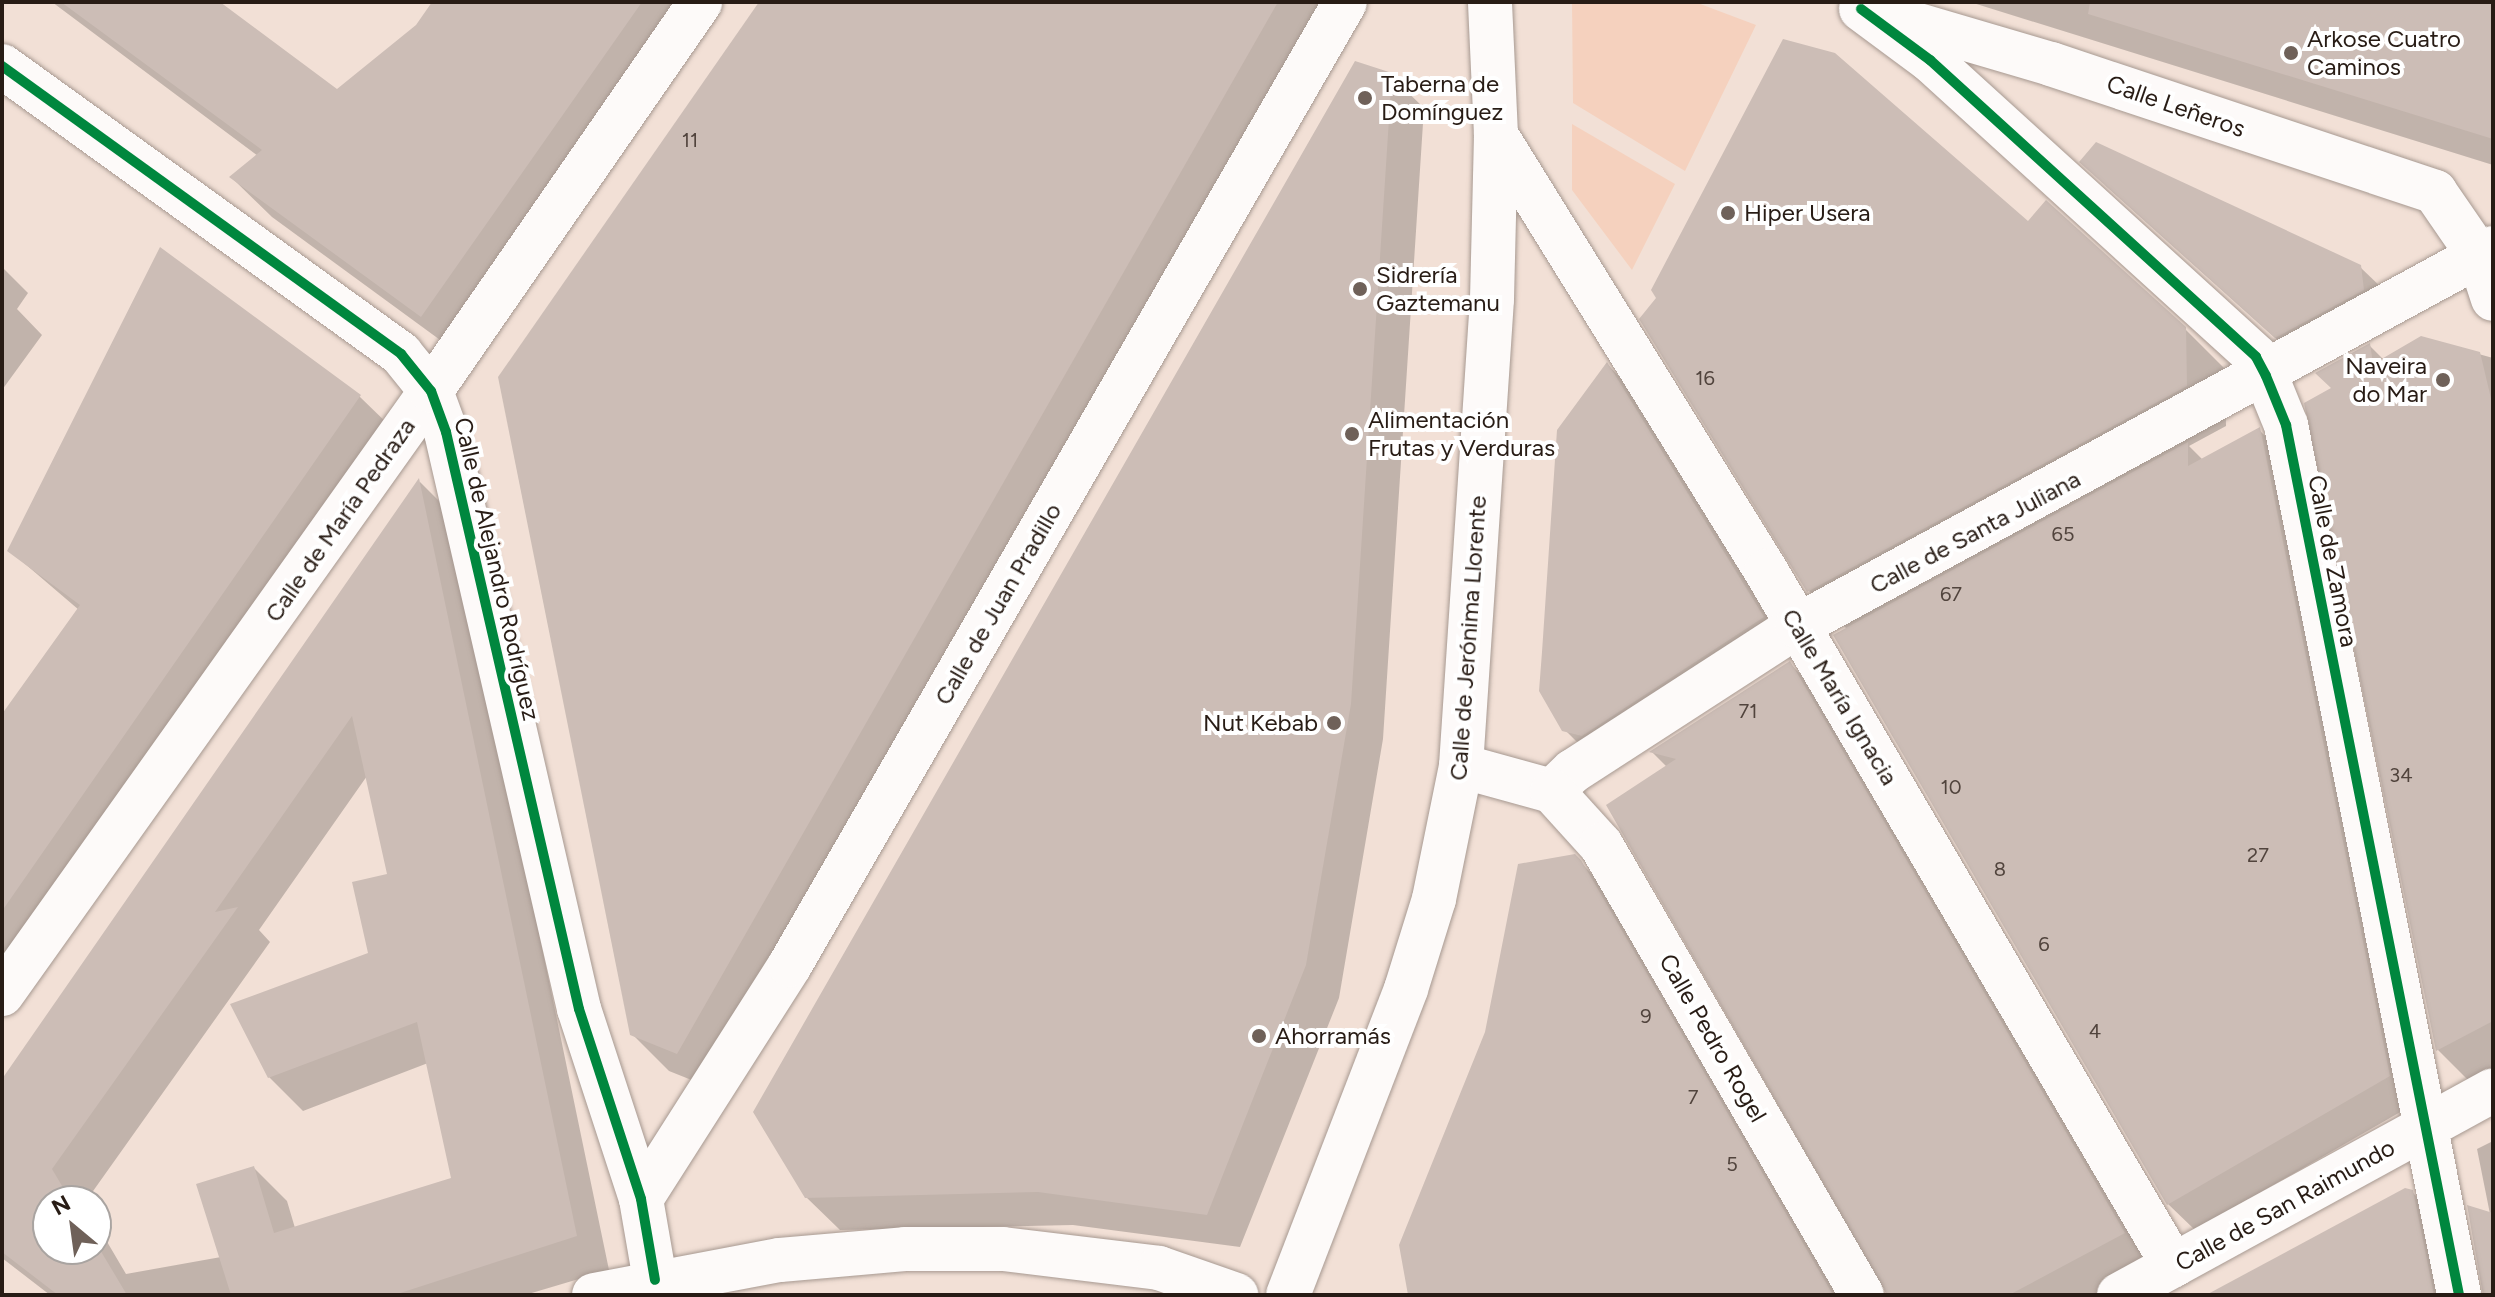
<!DOCTYPE html>
<meta charset="utf-8">
<style>
body{margin:0}
#map{position:relative;width:2495px;height:1297px;overflow:hidden;background:#f2e0d6;font-family:Figtree,sans-serif}
div>[style]{position:absolute}
.green>*{inset:0;background:#f5d1be}
.shadow>*{inset:0;background:#0003}
.building>*{inset:0;background:#ccbdb6}
.roads{filter:drop-shadow(0 0 2px #a79991) drop-shadow(0 0 2px #a79991)}
.minor>*{height:44px;margin:-22px;padding:0 22px;transform-origin:22px;border-radius:22px;background:#fdfaf9}
.cycleway>*{height:10px;margin:-5px;padding:0 5px;transform-origin:5px;border-radius:5px;background:#00873e}
.dots>*{width:22px;height:22px;translate:-50% -50%;box-sizing:border-box;border:4px solid #fff;border-radius:50%}
span{translate:-50% -50%;white-space:nowrap;text-align:center;line-height:1.15;-webkit-text-stroke:8px #fff;paint-order:stroke}
.number-label{font-size:20px;color:#51443d}
.number-label span{-webkit-text-stroke-width:0}
.poi-label{font-size:24px;color:#281c15}
.left{translate:0 -50%;text-align:left}
.right{translate:-100% -50%;text-align:right}
.street-label{font-size:24px;color:#281c15}
.frame{position:absolute;inset:0;border:4px solid #281c15;pointer-events:none}
.north{position:absolute;left:32px;top:1185px;width:80px;height:80px;box-sizing:border-box;background:#fff;border:2px solid #a9a4a1;border-radius:50%;rotate:331deg;font-size:22px;font-weight:700;line-height:32px;text-align:center;color:#281c15}
.north::after{content:'';display:block;margin:auto;width:28px;height:36px;background:#6f6159;clip-path:polygon(50% 0,100% 100%,50% 72%,0 100%)}
</style>
<div id="map">
<div class="green">
<i style="clip-path:polygon(1572px 2px,1695px 2px,1756px 25px,1685px 171px,1573px 103px)"></i>
<i style="clip-path:polygon(1572px 124px,1675px 184px,1632px 270px,1572px 190px)"></i>
</div>
<div class="shadow">
<i style="clip-path:polygon(52px 2px,217px 2px,337px 91px,417px 27px,435px 2px,710px 2px,462px 356px,272px 217px,232px 178px,258px 156px)"></i>
<i style="clip-path:polygon(760px 2px,1336px 2px,714px 1089px,669px 1071px,632px 1034px)"></i>
<i style="clip-path:polygon(1970px 2px,2488px 2px,2493px 4px,2493px 165px)"></i>
<i style="clip-path:polygon(1390px 75px,1424px 108px,1383px 739px,1339px 998px,1240px 1247px,1073px 1225px,840px 1230px,806px 1197px)"></i>
<i style="clip-path:polygon(2105px 185px,2360px 267px,2384px 290px,2300px 360px)"></i>
<i style="clip-path:polygon(2028px 224px,2184px 328px,2225px 369px,2226px 426px,2189px 446px,2203px 460px,2259px 430px,2286px 456px,2416px 1103px,2195px 1230px,2168px 1204px,1847px 629px,1809px 591px)"></i>
<i style="clip-path:polygon(2px 267px,28px 293px,17px 309px,42px 335px,2px 390px)"></i>
<i style="clip-path:polygon(2421px 338px,2493px 358px,2493px 1073px,2472px 1084px,2438px 1050px,2306px 404px,2334px 389px,2370px 346px,2384px 360px)"></i>
<i style="clip-path:polygon(1608px 365px,1639px 397px,1795px 650px,1597px 762px,1564px 729px)"></i>
<i style="clip-path:polygon(359px 396px,392px 428px,2px 989px,2px 717px,79px 610px,10px 551px)"></i>
<i style="clip-path:polygon(evenodd,420px 482px,452px 514px,609px 1270px,525px 1295px,50px 1295px,2px 1258px,2px 1083px,420px 482px,367px 776px,389px 876px,371px 954px,269px 1077px,303px 1111px,428px 1063px,453px 1180px,295px 1228px,287px 1201px,254px 1168px,221px 1257px,126px 1274px,96px 1223px,96px 1249px,48px 1249px,48px 1201px,86px 1201px,270px 942px,259px 930px,367px 776px)"></i>
<i style="clip-path:polygon(1789px 663px,1827px 700px,2161px 1270px,2115px 1295px,1886px 1295px,1886px 1282px,1667px 767px,1652px 752px)"></i>
<i style="clip-path:polygon(1574px 856px,1618px 900px,1847px 1295px,1420px 1295px)"></i>
<i style="clip-path:polygon(2493px 1141px,2493px 1295px,2484px 1295px,2490px 1214px,2477px 1149px)"></i>
<i style="clip-path:polygon(2412px 1192px,2438px 1218px,2455px 1295px,2211px 1295px)"></i>
</div>
<div class="building">
<i style="clip-path:polygon(61px 2px,220px 2px,337px 89px,416px 25px,432px 2px,642px 2px,421px 317px,229px 177px,262px 150px)"></i>
<i style="clip-path:polygon(759px 2px,1278px 2px,677px 1054px,630px 1035px,498px 377px)"></i>
<i style="clip-path:polygon(2090px 2px,2493px 2px,2493px 139px,2088px 14px)"></i>
<i style="clip-path:polygon(1783px 39px,1835px 53px,2028px 221px,2046px 200px,2186px 327px,2187px 386px,1807px 592px,1639px 319px,1656px 298px,1651px 290px)"></i>
<i style="clip-path:polygon(1355px 61px,1392px 73px,1351px 704px,1306px 965px,1207px 1215px,1038px 1192px,805px 1198px,753px 1112px)"></i>
<i style="clip-path:polygon(2096px 142px,2361px 265px,2364px 290px,2275px 338px,2079px 162px)"></i>
<i style="clip-path:polygon(160px 247px,361px 395px,2px 911px,2px 714px,80px 605px,7px 551px)"></i>
<i style="clip-path:polygon(2421px 336px,2480px 352px,2493px 407px,2493px 1021px,2436px 1051px,2304px 403px,2331px 388px,2315px 373px,2370px 343px,2373px 364px)"></i>
<i style="clip-path:polygon(1607px 362px,1764px 617px,1582px 736px,1562px 731px,1539px 691px,1542px 652px,1557px 430px)"></i>
<i style="clip-path:polygon(2260px 427px,2390px 1076px,2167px 1205px,1833px 635px,2188px 442px,2188px 466px)"></i>
<i style="clip-path:polygon(419px 478px,577px 1236px,394px 1295px,231px 1295px,196px 1184px,254px 1166px,274px 1233px,451px 1178px,417px 1022px,268px 1078px,230px 1004px,368px 953px,352px 882px,387px 874px,352px 716px,215px 912px,238px 907px,52px 1169px,71px 1201px,48px 1201px,48px 1249px,96px 1249px,96px 1243px,127px 1295px,58px 1295px,2px 1252px,2px 1079px)"></i>
<i style="clip-path:polygon(1790px 661px,2125px 1233px,2009px 1295px,1887px 1295px,1606px 805px,1676px 759px,1649px 752px)"></i>
<i style="clip-path:polygon(1575px 854px,1581px 860px,1833px 1295px,1408px 1295px,1399px 1245px,1485px 1032px,1518px 864px)"></i>
<i style="clip-path:polygon(2405px 1188px,2413px 1190px,2434px 1295px,2206px 1295px)"></i>
<i style="clip-path:polygon(2467px 1205px,2493px 1213px,2493px 1295px,2483px 1295px)"></i>
</div>
<div class="roads">
<div class="minor">
<i style="left:1861px;top:9px;width:86px;rotate:36.5deg"></i>
<i style="left:1930px;top:60px;width:441px;rotate:42.3deg"></i>
<i style="left:2256px;top:357px;width:21px;rotate:62deg"></i>
<i style="left:2266px;top:376px;width:53px;rotate:67.8deg"></i>
<i style="left:2286px;top:425px;width:887px;rotate:78.75deg"></i>
<i style="left:1888px;top:16px;width:170px;rotate:16.4deg"></i>
<i style="left:2051px;top:64px;width:405px;rotate:18.4deg"></i>
<i style="left:2435px;top:192px;width:78px;rotate:55.5deg"></i>
<i style="left:2479px;top:256px;width:45px;rotate:72deg"></i>
<i style="left:2px;top:66px;width:492px;rotate:35.8deg"></i>
<i style="left:401px;top:354px;width:48px;rotate:51deg"></i>
<i style="left:431px;top:391px;width:44px;rotate:69.9deg"></i>
<i style="left:446px;top:432px;width:592px;rotate:77.02deg"></i>
<i style="left:579px;top:1009px;width:200px;rotate:71.9deg"></i>
<i style="left:641px;top:1199px;width:82px;rotate:80.2deg"></i>
<i style="left:1496px;top:135px;width:513px;rotate:58.23deg"></i>
<i style="left:1766px;top:571px;width:805px;rotate:59.61deg"></i>
<i style="left:1461px;top:766px;width:94px;rotate:15.4deg"></i>
<i style="left:1552px;top:791px;width:29px;rotate:-44deg"></i>
<i style="left:1573px;top:771px;width:267px;rotate:-32.9deg"></i>
<i style="left:1797px;top:626px;width:792px;rotate:-28.51deg"></i>
<i style="left:1552px;top:791px;width:73px;rotate:47.8deg"></i>
<i style="left:1601px;top:845px;width:520px;rotate:59.89deg"></i>
<i style="left:2px;top:994px;width:740px;rotate:-54.57deg"></i>
<i style="left:431px;top:391px;width:473px;rotate:-55.3deg"></i>
<i style="left:641px;top:1199px;width:277px;rotate:-57.5deg"></i>
<i style="left:790px;top:965px;width:1111px;rotate:-60.04deg"></i>
<i style="left:594px;top:1295px;width:189px;rotate:-10.7deg"></i>
<i style="left:780px;top:1260px;width:125px;rotate:-5deg"></i>
<i style="left:905px;top:1249px;width:98px"></i>
<i style="left:1003px;top:1249px;width:157px;rotate:6.9deg"></i>
<i style="left:1159px;top:1268px;width:82px;rotate:19.3deg"></i>
<i style="left:1288px;top:1295px;width:328px;rotate:-68.9deg"></i>
<i style="left:1406px;top:989px;width:94px;rotate:-72.7deg"></i>
<i style="left:1434px;top:899px;width:136px;rotate:-78.5deg"></i>
<i style="left:1461px;top:766px;width:468px;rotate:-86.2deg"></i>
<i style="left:1492px;top:299px;width:164px;rotate:-88.6deg"></i>
<i style="left:1496px;top:135px;width:133px;rotate:-92.6deg"></i>
<i style="left:2119px;top:1295px;width:426px;rotate:-28.7deg"></i>
</div>
</div>
<div class="cycleway">
<i style="left:1861px;top:9px;width:86px;rotate:36.5deg"></i>
<i style="left:1930px;top:60px;width:441px;rotate:42.3deg"></i>
<i style="left:2256px;top:357px;width:21px;rotate:62deg"></i>
<i style="left:2266px;top:376px;width:53px;rotate:67.8deg"></i>
<i style="left:2286px;top:425px;width:887px;rotate:78.75deg"></i>
<i style="left:2px;top:66px;width:492px;rotate:35.8deg"></i>
<i style="left:401px;top:354px;width:48px;rotate:51deg"></i>
<i style="left:431px;top:391px;width:44px;rotate:69.9deg"></i>
<i style="left:446px;top:432px;width:592px;rotate:77.02deg"></i>
<i style="left:579px;top:1009px;width:200px;rotate:71.9deg"></i>
<i style="left:641px;top:1199px;width:82px;rotate:80.2deg"></i>
</div>
<div class="dots">
<i style="left:2291px;top:53px;background:#6f6159"></i>
<i style="left:1365px;top:98px;background:#6f6159"></i>
<i style="left:1728px;top:213px;background:#6f6159"></i>
<i style="left:1360px;top:289px;background:#6f6159"></i>
<i style="left:2443px;top:380px;background:#6f6159"></i>
<i style="left:1352px;top:434px;background:#6f6159"></i>
<i style="left:1334px;top:723px;background:#6f6159"></i>
<i style="left:1259px;top:1036px;background:#6f6159"></i>
</div>
<div class="number-label">
<span style="left:690px;top:140px">11</span>
<span style="left:1705px;top:378px">16</span>
<span style="left:2063px;top:534px">65</span>
<span style="left:1951px;top:594px">67</span>
<span style="left:1748px;top:711px">71</span>
<span style="left:2401px;top:775px">34</span>
<span style="left:1951px;top:787px">10</span>
<span style="left:2258px;top:855px">27</span>
<span style="left:2000px;top:869px">8</span>
<span style="left:2044px;top:944px">6</span>
<span style="left:1646px;top:1016px">9</span>
<span style="left:2095px;top:1031px">4</span>
<span style="left:1693px;top:1097px">7</span>
<span style="left:1732px;top:1164px">5</span>
</div>
<div class="poi-label">
<span class="left" style="left:2307px;top:53px">Arkose Cuatro<br>Caminos</span>
<span class="left" style="left:1381px;top:98px">Taberna de<br>Domínguez</span>
<span class="left" style="left:1744px;top:213px">Hiper Usera</span>
<span class="left" style="left:1376px;top:289px">Sidrería<br>Gaztemanu</span>
<span class="right" style="left:2427px;top:380px">Naveira<br>do Mar</span>
<span class="left" style="left:1368px;top:434px">Alimentación<br>Frutas y Verduras</span>
<span class="right" style="left:1318px;top:723px">Nut Kebab</span>
<span class="left" style="left:1275px;top:1036px">Ahorramás</span>
</div>
<div class="street-label">
<span style="left:2176px;top:106px;rotate:19deg">Calle Leñeros</span>
<span style="left:340px;top:520px;rotate:-55deg">Calle de María Pedraza</span>
<span style="left:1975px;top:532px;rotate:-28deg">Calle de Santa Juliana</span>
<span style="left:2333px;top:561px;rotate:79deg">Calle de Zamora</span>
<span style="left:497px;top:569px;rotate:77deg">Calle de Alejandro Rodríguez</span>
<span style="left:998px;top:604px;rotate:-60deg">Calle de Juan Pradillo</span>
<span style="left:1468px;top:638px;rotate:-86deg">Calle de Jerónima Llorente</span>
<span style="left:1840px;top:697px;rotate:59deg">Calle María Ignacia</span>
<span style="left:1713px;top:1038px;rotate:60deg">Calle Pedro Rogel</span>
<span style="left:2285px;top:1205px;rotate:-29deg">Calle de San Raimundo</span>
</div>
<div class="frame"></div>
<div class="north">N</div>
</div>
